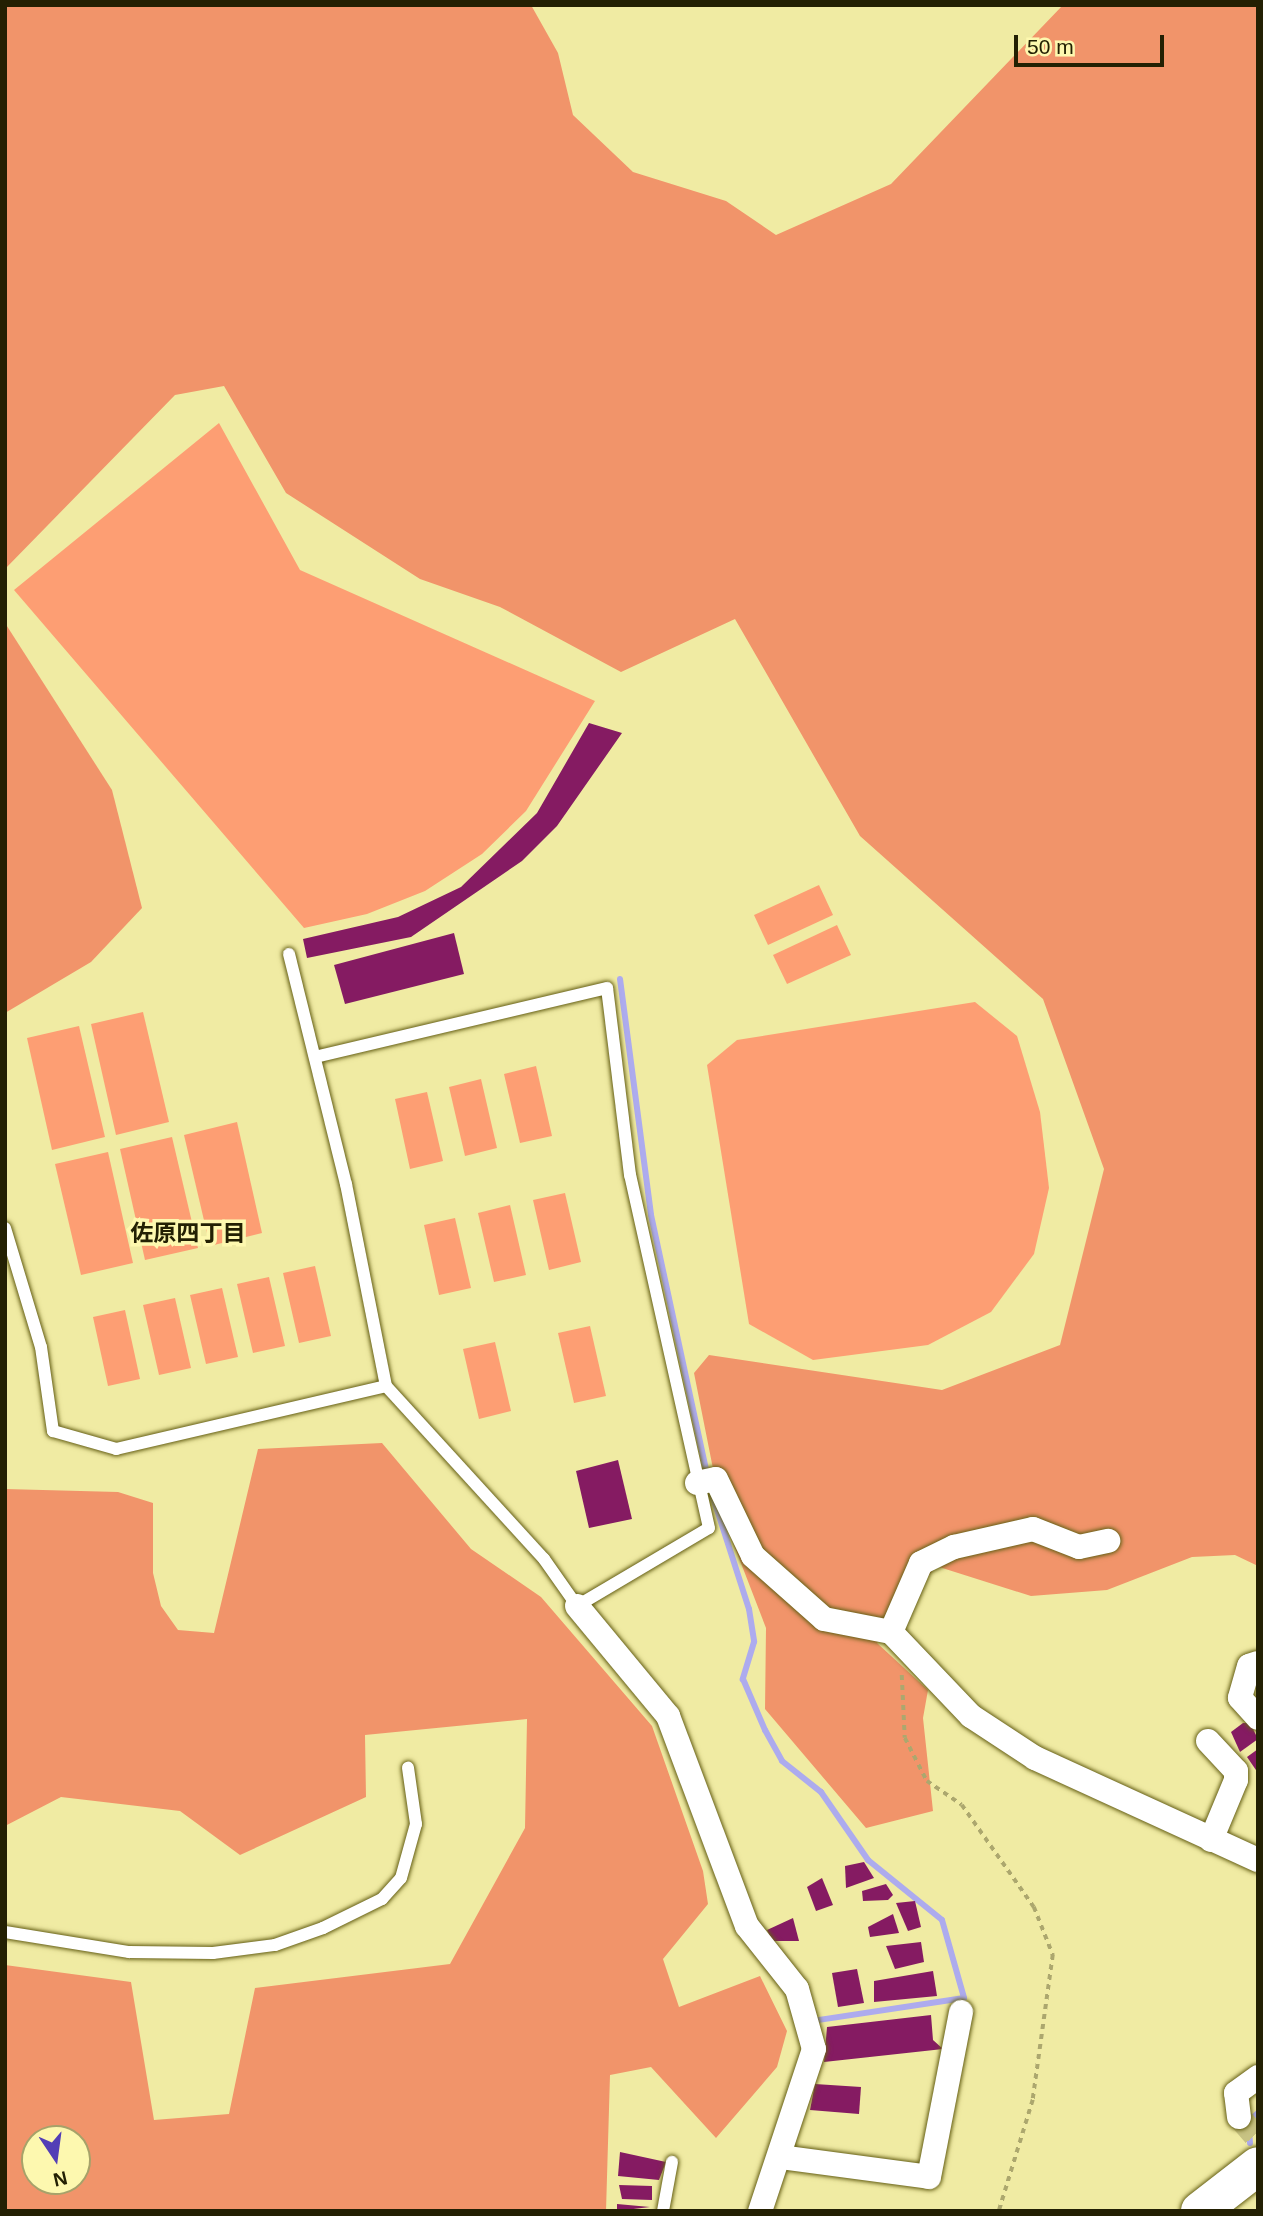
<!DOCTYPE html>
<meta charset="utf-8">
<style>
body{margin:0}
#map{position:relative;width:1263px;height:2216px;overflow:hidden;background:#f0eba3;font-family:Arial,"Noto Sans JP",sans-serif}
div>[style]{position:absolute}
.green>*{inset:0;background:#fd9e73}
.forest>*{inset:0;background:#f1946a}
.stream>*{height:6px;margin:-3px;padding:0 3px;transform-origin:3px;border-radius:3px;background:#adabee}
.building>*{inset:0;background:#851b62}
.minor-tunnel>*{height:24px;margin-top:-12px;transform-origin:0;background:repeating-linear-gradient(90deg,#c7c283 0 24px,transparent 0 36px)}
.path>*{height:3.5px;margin-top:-1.75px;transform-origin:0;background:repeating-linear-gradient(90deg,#aca76e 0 5px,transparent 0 10px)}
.roads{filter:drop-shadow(0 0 2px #655f15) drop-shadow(0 0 2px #655f15)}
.service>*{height:12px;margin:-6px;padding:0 6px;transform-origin:6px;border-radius:6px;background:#fff}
.minor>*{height:24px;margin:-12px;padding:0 12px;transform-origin:12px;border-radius:12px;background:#fff}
.motorway>*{height:38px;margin:-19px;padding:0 19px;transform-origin:19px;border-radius:19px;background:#fff}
span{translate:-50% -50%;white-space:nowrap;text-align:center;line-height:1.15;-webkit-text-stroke:7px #fdf8af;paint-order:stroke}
.neighbourhood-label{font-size:23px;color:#232003;font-weight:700}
.frame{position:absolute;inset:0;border:7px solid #232003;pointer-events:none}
.north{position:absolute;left:21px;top:2125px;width:70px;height:70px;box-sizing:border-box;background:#fdf8af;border:2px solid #a6a26a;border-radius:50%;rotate:167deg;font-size:19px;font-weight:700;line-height:28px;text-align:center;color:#232003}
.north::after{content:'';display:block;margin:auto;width:24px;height:32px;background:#533eb6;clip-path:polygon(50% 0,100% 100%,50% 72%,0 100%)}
.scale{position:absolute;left:1014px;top:35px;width:150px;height:32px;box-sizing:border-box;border:4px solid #232003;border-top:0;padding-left:9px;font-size:21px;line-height:24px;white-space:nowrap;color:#232003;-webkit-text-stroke:5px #fdf8af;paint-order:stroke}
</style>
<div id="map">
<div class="green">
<i style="clip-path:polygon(219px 423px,300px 570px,595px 701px,526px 811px,482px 854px,425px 891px,367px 914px,304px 928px,14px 590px)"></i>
<i style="clip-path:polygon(819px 885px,833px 915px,768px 945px,754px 915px)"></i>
<i style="clip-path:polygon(837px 925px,851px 955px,787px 984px,773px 955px)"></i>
<i style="clip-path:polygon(975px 1002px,1017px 1036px,1040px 1112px,1049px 1188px,1034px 1254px,991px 1312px,928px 1345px,813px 1360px,749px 1324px,707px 1065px,737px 1040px)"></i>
<i style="clip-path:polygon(143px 1012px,169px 1122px,116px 1135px,91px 1024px)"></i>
<i style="clip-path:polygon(79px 1026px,105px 1137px,52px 1150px,27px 1038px)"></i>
<i style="clip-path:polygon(536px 1066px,552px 1136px,520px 1143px,504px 1074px)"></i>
<i style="clip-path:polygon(481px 1079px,497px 1148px,465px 1156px,449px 1087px)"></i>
<i style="clip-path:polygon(427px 1092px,443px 1161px,410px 1169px,395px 1099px)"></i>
<i style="clip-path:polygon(237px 1122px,262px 1233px,210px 1246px,184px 1135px)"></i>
<i style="clip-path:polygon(172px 1137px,198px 1248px,145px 1260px,120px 1149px)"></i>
<i style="clip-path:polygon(108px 1152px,133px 1263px,81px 1275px,55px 1164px)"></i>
<i style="clip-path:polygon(565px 1193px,581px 1262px,549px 1270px,533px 1200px)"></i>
<i style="clip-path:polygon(510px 1205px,526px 1275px,494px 1282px,478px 1213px)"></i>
<i style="clip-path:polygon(455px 1218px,471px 1288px,439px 1295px,424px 1225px)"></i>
<i style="clip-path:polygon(315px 1266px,331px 1336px,299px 1343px,283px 1273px)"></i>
<i style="clip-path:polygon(269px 1277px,285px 1346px,253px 1353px,237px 1284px)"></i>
<i style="clip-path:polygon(222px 1288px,238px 1357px,206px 1364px,190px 1295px)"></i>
<i style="clip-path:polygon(175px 1298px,191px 1368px,159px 1375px,143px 1305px)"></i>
<i style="clip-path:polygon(125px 1310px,140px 1379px,108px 1386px,93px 1317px)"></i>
<i style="clip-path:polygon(590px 1326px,606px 1396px,574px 1403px,558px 1333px)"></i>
<i style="clip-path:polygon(495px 1342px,511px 1411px,479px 1419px,463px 1349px)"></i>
</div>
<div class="forest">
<i style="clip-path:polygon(5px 5px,531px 5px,558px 53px,573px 115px,633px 172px,726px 201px,776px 235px,891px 184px,1063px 5px,1258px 5px,1258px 1566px,1235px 1555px,1192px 1557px,1107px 1590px,1031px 1596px,936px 1566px,877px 1643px,928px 1690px,923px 1718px,933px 1811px,866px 1828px,765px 1709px,766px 1628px,722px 1514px,694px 1373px,709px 1355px,942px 1390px,1060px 1345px,1104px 1169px,1043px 999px,860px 836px,735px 619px,621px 672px,500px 607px,420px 579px,286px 493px,224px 386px,175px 395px,5px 569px)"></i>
<i style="clip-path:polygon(5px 623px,112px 790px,142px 908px,91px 962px,5px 1013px)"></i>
<i style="clip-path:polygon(evenodd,382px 1443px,471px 1549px,541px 1597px,652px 1726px,703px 1871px,708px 1904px,663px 1959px,679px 2007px,760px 1976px,787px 2031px,777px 2067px,716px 2138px,651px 2067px,610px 2075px,606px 2211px,5px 2211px,5px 1965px,131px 1982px,154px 2120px,229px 2114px,255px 1988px,450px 1964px,525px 1828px,527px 1719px,365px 1735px,366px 1797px,240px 1855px,180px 1811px,61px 1797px,5px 1826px,5px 1489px,118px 1492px,153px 1503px,153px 1573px,161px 1606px,178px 1630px,214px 1633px,258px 1449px,382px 1443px,35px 2139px,77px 2139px,77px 2181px,35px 2181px,35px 2139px)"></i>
</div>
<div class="stream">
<i style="left:620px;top:979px;width:238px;rotate:82.5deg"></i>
<i style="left:651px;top:1215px;width:264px;rotate:77.8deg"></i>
<i style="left:712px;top:1494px;width:121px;rotate:72.2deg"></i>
<i style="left:749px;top:1609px;width:33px;rotate:81deg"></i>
<i style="left:754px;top:1642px;width:39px;rotate:107deg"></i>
<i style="left:743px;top:1679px;width:56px;rotate:66.7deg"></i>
<i style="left:765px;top:1730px;width:35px;rotate:61deg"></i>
<i style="left:782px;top:1761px;width:50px;rotate:38.5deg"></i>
<i style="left:821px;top:1792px;width:83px;rotate:55.3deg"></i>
<i style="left:868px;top:1860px;width:95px;rotate:39deg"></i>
<i style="left:942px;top:1920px;width:81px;rotate:74.2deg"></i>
<i style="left:964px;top:1998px;width:148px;rotate:171.4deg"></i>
<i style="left:1250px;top:2143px;width:21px;rotate:-95deg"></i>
<i style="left:1248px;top:2122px;width:13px;rotate:-42deg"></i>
</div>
<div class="building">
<i style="clip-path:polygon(589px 723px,622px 733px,557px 826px,522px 861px,411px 937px,307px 958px,303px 939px,398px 917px,461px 887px,537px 813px)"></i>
<i style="clip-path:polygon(454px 933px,464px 974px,345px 1004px,334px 965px)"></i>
<i style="clip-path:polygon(618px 1460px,632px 1519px,589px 1528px,576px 1471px)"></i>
<i style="clip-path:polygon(1243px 1723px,1250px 1723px,1258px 1739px,1240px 1752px,1231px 1732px)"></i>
<i style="clip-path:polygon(1258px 1749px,1258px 1773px,1247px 1757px)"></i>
<i style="clip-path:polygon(864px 1862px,874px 1878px,846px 1888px,845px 1866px)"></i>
<i style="clip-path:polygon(822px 1878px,833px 1905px,816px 1911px,807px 1887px)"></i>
<i style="clip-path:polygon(886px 1884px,893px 1895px,888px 1900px,863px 1901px,862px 1891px)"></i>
<i style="clip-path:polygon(915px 1901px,921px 1927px,908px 1931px,896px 1903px)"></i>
<i style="clip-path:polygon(893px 1914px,899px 1933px,870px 1937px,868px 1927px)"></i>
<i style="clip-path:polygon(793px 1918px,799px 1941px,772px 1941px,767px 1930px)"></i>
<i style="clip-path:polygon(921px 1942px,924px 1962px,895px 1969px,886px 1946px)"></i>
<i style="clip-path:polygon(857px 1969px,864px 2003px,838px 2007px,832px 1973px)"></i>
<i style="clip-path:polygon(933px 1971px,937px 1996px,874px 2002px,874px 1981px)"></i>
<i style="clip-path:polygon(931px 2015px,933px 2040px,943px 2049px,824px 2062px,827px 2027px)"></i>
<i style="clip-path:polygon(815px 2084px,861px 2087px,859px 2114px,810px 2110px)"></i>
<i style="clip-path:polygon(620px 2152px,666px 2162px,659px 2180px,618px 2176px)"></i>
<i style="clip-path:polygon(619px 2185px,652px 2186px,652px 2200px,622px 2199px)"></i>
<i style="clip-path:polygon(617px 2204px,650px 2207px,617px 2211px)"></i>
</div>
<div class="minor-tunnel">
<i style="left:1239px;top:2117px;width:29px;rotate:49deg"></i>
</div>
<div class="path">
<i style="left:902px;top:1675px;width:63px;rotate:87.3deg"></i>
<i style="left:905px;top:1738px;width:48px;rotate:62.9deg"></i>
<i style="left:927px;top:1781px;width:42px;rotate:34.4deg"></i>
<i style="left:962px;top:1805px;width:125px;rotate:54.8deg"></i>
<i style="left:1034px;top:1907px;width:52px;rotate:68.4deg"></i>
<i style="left:1053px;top:1955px;width:146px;rotate:97.9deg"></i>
<i style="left:1033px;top:2100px;width:116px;rotate:107deg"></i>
</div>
<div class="roads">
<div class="service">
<i style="left:289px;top:954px;width:237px;rotate:76.1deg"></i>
<i style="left:346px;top:1184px;width:206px;rotate:78.8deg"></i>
<i style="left:386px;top:1386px;width:234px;rotate:47.6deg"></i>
<i style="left:544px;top:1559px;width:57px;rotate:54.9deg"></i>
<i style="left:577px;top:1606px;width:153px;rotate:-30.6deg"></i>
<i style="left:709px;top:1528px;width:362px;rotate:-102.6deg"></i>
<i style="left:630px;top:1175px;width:188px;rotate:-97deg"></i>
<i style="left:607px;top:988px;width:300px;rotate:166.7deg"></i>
<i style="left:5px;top:1228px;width:124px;rotate:73.2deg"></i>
<i style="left:41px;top:1347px;width:85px;rotate:81.9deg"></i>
<i style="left:53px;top:1431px;width:66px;rotate:15.9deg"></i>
<i style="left:116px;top:1449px;width:277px;rotate:-13.1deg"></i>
<i style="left:5px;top:1932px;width:126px;rotate:9.2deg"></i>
<i style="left:129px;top:1952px;width:84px;rotate:0.7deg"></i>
<i style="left:213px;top:1953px;width:63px;rotate:-7.4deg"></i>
<i style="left:275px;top:1945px;width:51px;rotate:-19.5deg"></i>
<i style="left:323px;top:1928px;width:66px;rotate:-26.2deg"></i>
<i style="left:382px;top:1899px;width:28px;rotate:-48deg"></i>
<i style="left:401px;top:1878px;width:56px;rotate:-74.5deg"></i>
<i style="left:416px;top:1824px;width:57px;rotate:-98.1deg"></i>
<i style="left:663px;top:2211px;width:50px;rotate:-79.6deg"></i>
</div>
<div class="minor">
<i style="left:697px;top:1483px;width:19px;rotate:-12deg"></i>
<i style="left:716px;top:1479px;width:85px;rotate:64.3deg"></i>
<i style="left:753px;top:1556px;width:95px;rotate:41.6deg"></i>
<i style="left:824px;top:1619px;width:68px;rotate:11deg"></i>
<i style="left:891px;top:1632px;width:75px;rotate:-66.5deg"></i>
<i style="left:921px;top:1563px;width:37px;rotate:-26deg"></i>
<i style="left:954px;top:1547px;width:81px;rotate:-12.8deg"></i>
<i style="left:1033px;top:1529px;width:49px;rotate:21.4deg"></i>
<i style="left:1079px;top:1547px;width:30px;rotate:-12deg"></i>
<i style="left:577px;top:1606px;width:143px;rotate:50.4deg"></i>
<i style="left:668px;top:1716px;width:224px;rotate:69.4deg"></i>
<i style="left:747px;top:1926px;width:80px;rotate:51.6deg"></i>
<i style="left:797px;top:1989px;width:62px;rotate:74.2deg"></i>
<i style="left:814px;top:2049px;width:171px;rotate:108.4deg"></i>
<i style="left:891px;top:1632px;width:116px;rotate:46.4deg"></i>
<i style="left:971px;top:1716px;width:77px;rotate:33.3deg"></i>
<i style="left:1035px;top:1758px;width:245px;rotate:24.6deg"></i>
<i style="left:1258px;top:1663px;width:9px;rotate:162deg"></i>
<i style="left:1249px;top:1666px;width:33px;rotate:106deg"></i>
<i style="left:1240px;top:1698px;width:27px;rotate:48deg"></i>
<i style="left:1208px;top:1741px;width:41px;rotate:47deg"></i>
<i style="left:1236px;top:1771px;width:9px;rotate:90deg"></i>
<i style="left:1236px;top:1780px;width:65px;rotate:112.6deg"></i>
<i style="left:1239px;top:2117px;width:24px;rotate:-97deg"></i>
<i style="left:1236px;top:2093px;width:27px;rotate:-36deg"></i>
<i style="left:780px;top:2157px;width:150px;rotate:7.6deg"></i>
<i style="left:929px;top:2177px;width:168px;rotate:-79deg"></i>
</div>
<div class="motorway">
<i style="left:1200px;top:2211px;width:73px;rotate:-37.8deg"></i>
</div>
</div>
<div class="neighbourhood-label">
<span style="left:188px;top:1233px">佐原四丁目</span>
</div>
<div class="frame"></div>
<div class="north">N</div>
<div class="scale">50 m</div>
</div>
